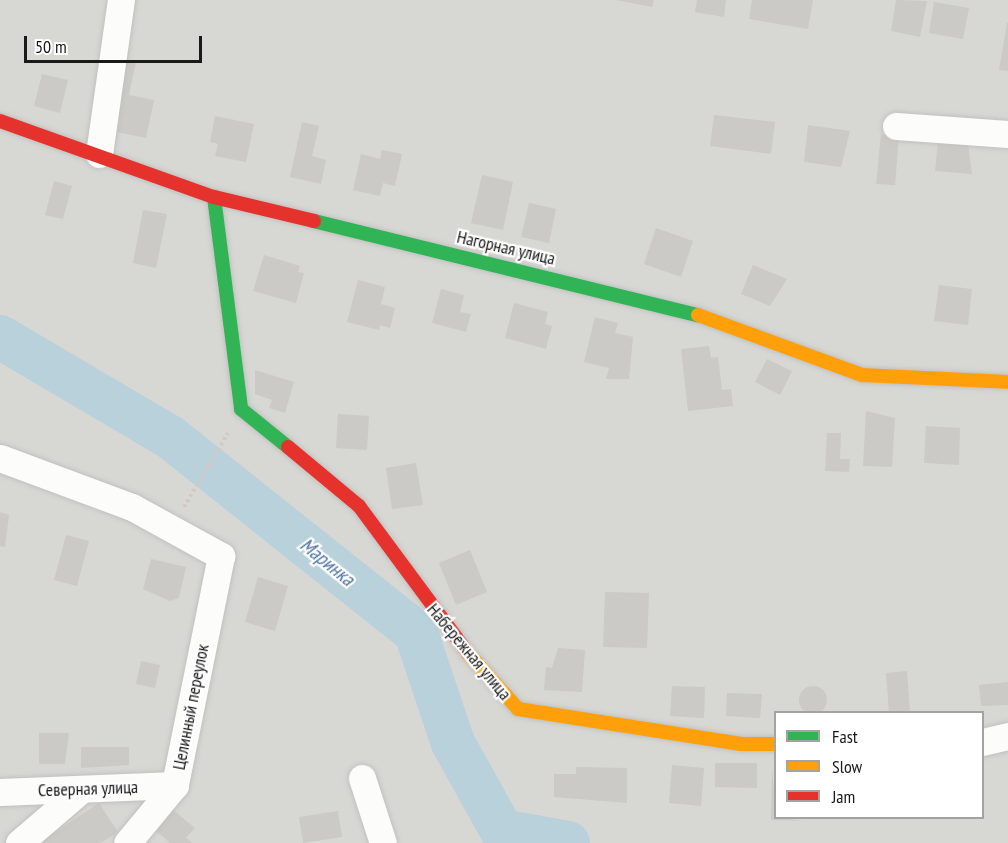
<!DOCTYPE html>
<meta charset="utf-8">
<style>
body{margin:0}
#map{position:relative;width:1008px;height:843px;overflow:hidden;background:#e8e8e3;font-family:"PT Sans Narrow",sans-serif}
div>[style]{position:absolute}
.residential>*{inset:0;background:#d7d7d4}
.river>*{height:44px;margin:-22px;padding:0 22px;transform-origin:22px;border-radius:22px;background:#b8d1db}
.building>*{inset:0;background:#cbcac6}
.round{border-radius:50%}
.path>*{height:4px;margin-top:-2px;transform-origin:0;background:repeating-linear-gradient(90deg,#d4c8c5 0 3px,transparent 0 6px)}
.roads{filter:drop-shadow(0 0 2px #c1c1bf) drop-shadow(0 0 2px #c1c1bf)}
.street>*{height:27px;margin:-13.5px;padding:0 13.5px;transform-origin:13.5px;border-radius:13.5px;background:#fcfcfb}
.fast>*{height:14px;margin:-7px;padding:0 7px;transform-origin:7px;border-radius:7px;background:#30b455}
.slow>*{height:14px;margin:-7px;padding:0 7px;transform-origin:7px;border-radius:7px;background:#ff9f0a}
.jam>*{height:14px;margin:-7px;padding:0 7px;transform-origin:7px;border-radius:7px;background:#e5322d}
span{translate:-50% -50%;white-space:nowrap;text-align:center;line-height:1.15;-webkit-text-stroke:4.5px #fff;paint-order:stroke}
.street-label{font-size:18px;color:#1a1a1a}
.water-label{font-size:20px;color:#4f73a2;font-style:italic}
.legend{position:absolute;left:774px;top:711px;width:210px;height:108px;box-sizing:border-box;background:#fff;border:2px solid #a3a3a3;margin:0;padding:8px 10px;list-style:none;font-size:18px;color:#1a1a1a}
.legend li{display:flex;align-items:center;gap:12px;height:30px}
.legend b{width:30px;border:2px solid #a3a3a3}
.scale{position:absolute;left:24px;top:36px;width:178px;height:27px;box-sizing:border-box;border:3px solid #1a1a1a;border-top:0;padding-left:8px;font-size:18px;line-height:21px;white-space:nowrap;color:#1a1a1a;-webkit-text-stroke:4px #fff;paint-order:stroke}
</style>
<div id="map">
<div class="residential">
<i style="clip-path:polygon(evenodd,0 0,1008px 0,1008px 843px,0 843px,0 0,776px 712px,982px 712px,982px 818px,776px 818px,776px 712px)"></i>
</div>
<div class="river">
<i style="left:0;top:337px;width:197px;rotate:30.5deg"></i>
<i style="left:170px;top:437px;width:315px;rotate:38.5deg"></i>
<i style="left:416px;top:633px;width:116px;rotate:71.4deg"></i>
<i style="left:453px;top:743px;width:101px;rotate:60.9deg"></i>
<i style="left:502px;top:831px;width:67px;rotate:10.3deg"></i>
</div>
<div class="building">
<i style="clip-path:polygon(616px 0,654px 0,652px 7px)"></i>
<i style="clip-path:polygon(697px 0,726px 0,724px 17px,695px 12px)"></i>
<i style="clip-path:polygon(752px 0,813px 0,808px 29px,749px 19px)"></i>
<i style="clip-path:polygon(896px 0,927px 1px,920px 37px,891px 31px)"></i>
<i style="clip-path:polygon(934px 2px,969px 8px,963px 39px,929px 33px)"></i>
<i style="clip-path:polygon(1007px 23px,1008px 23px,1008px 71px,999px 70px)"></i>
<i style="clip-path:polygon(124px 60px,136px 62px,129px 95px,154px 100px,146px 138px,117px 132px,120px 120px,111px 118px)"></i>
<i style="clip-path:polygon(42px 74px,68px 80px,60px 113px,34px 106px)"></i>
<i style="clip-path:polygon(714px 115px,775px 122px,771px 154px,710px 146px)"></i>
<i style="clip-path:polygon(215px 116px,254px 124px,246px 162px,215px 156px,218px 144px,210px 142px)"></i>
<i style="clip-path:polygon(302px 122px,319px 126px,312px 156px,326px 160px,321px 184px,290px 177px)"></i>
<i style="clip-path:polygon(808px 125px,850px 131px,841px 167px,804px 162px)"></i>
<i style="clip-path:polygon(881px 134px,899px 136px,895px 185px,876px 184px)"></i>
<i style="clip-path:polygon(938px 142px,968px 144px,972px 174px,935px 171px)"></i>
<i style="clip-path:polygon(382px 150px,402px 154px,395px 186px,383px 183px,380px 196px,353px 190px,361px 154px,380px 159px)"></i>
<i style="clip-path:polygon(482px 175px,513px 182px,503px 230px,471px 223px)"></i>
<i style="clip-path:polygon(54px 181px,72px 186px,63px 219px,45px 215px)"></i>
<i style="clip-path:polygon(529px 203px,556px 209px,549px 243px,521px 237px)"></i>
<i style="clip-path:polygon(143px 210px,167px 214px,156px 268px,133px 263px)"></i>
<i style="clip-path:polygon(656px 228px,693px 241px,681px 277px,644px 264px)"></i>
<i style="clip-path:polygon(264px 255px,300px 266px,298px 272px,304px 273px,296px 303px,253px 291px)"></i>
<i style="clip-path:polygon(753px 265px,787px 279px,770px 306px,741px 294px)"></i>
<i style="clip-path:polygon(358px 280px,385px 287px,381px 304px,395px 308px,390px 328px,380px 325px,379px 330px,347px 322px)"></i>
<i style="clip-path:polygon(939px 285px,972px 289px,968px 325px,934px 321px)"></i>
<i style="clip-path:polygon(441px 289px,464px 295px,460px 312px,471px 314px,466px 332px,432px 323px)"></i>
<i style="clip-path:polygon(514px 303px,548px 312px,545px 324px,552px 326px,546px 349px,505px 338px)"></i>
<i style="clip-path:polygon(595px 317px,618px 323px,615px 333px,633px 337px,629px 379px,606px 379px,609px 368px,584px 362px)"></i>
<i style="clip-path:polygon(709px 346px,711px 358px,718px 357px,722px 390px,731px 389px,733px 406px,688px 411px,681px 349px)"></i>
<i style="clip-path:polygon(767px 359px,792px 371px,780px 395px,755px 382px)"></i>
<i style="clip-path:polygon(255px 370px,294px 382px,285px 413px,269px 408px,272px 400px,255px 394px)"></i>
<i style="clip-path:polygon(866px 411px,895px 418px,892px 467px,863px 466px)"></i>
<i style="clip-path:polygon(338px 414px,369px 416px,367px 450px,336px 448px)"></i>
<i style="clip-path:polygon(926px 426px,960px 428px,959px 465px,924px 463px)"></i>
<i style="clip-path:polygon(827px 433px,841px 433px,840px 459px,850px 459px,849px 472px,825px 471px)"></i>
<i style="clip-path:polygon(416px 463px,423px 505px,392px 509px,386px 468px)"></i>
<i style="clip-path:polygon(0 512px,9px 515px,5px 547px,0 546px)"></i>
<i style="clip-path:polygon(66px 535px,89px 541px,77px 586px,54px 580px)"></i>
<i style="clip-path:polygon(470px 550px,487px 592px,456px 605px,439px 563px)"></i>
<i style="clip-path:polygon(151px 559px,186px 567px,179px 598px,170px 601px,143px 589px)"></i>
<i style="clip-path:polygon(258px 577px,288px 586px,275px 631px,245px 622px)"></i>
<i style="clip-path:polygon(605px 592px,649px 593px,647px 648px,603px 647px)"></i>
<i style="clip-path:polygon(558px 648px,585px 650px,582px 692px,544px 690px,546px 667px,552px 668px)"></i>
<i style="clip-path:polygon(141px 661px,160px 665px,155px 688px,136px 684px)"></i>
<i style="clip-path:polygon(907px 671px,910px 712px,889px 712px,886px 673px)"></i>
<i style="clip-path:polygon(1008px 682px,1008px 705px,981px 706px,979px 685px)"></i>
<i style="clip-path:polygon(672px 686px,705px 687px,704px 718px,670px 716px)"></i>
<i class="round" style="left:799px;top:686px;width:28px;height:28px"></i>
<i style="clip-path:polygon(727px 693px,762px 694px,760px 718px,726px 716px)"></i>
<i style="clip-path:polygon(39px 733px,69px 733px,65px 764px,39px 764px)"></i>
<i style="clip-path:polygon(81px 747px,129px 747px,129px 765px,81px 768px)"></i>
<i style="clip-path:polygon(715px 763px,757px 763px,757px 788px,715px 787px)"></i>
<i style="clip-path:polygon(672px 765px,704px 768px,701px 806px,669px 803px)"></i>
<i style="clip-path:polygon(576px 767px,627px 768px,627px 803px,554px 797px,554px 774px,576px 774px)"></i>
<i style="clip-path:polygon(772px 767px,776px 818px,805px 821px,771px 820px)"></i>
<i style="clip-path:polygon(99px 803px,118px 832px,101px 843px,39px 843px)"></i>
<i style="clip-path:polygon(173px 810px,195px 828px,186px 838px,192px 843px,170px 843px,155px 830px)"></i>
<i style="clip-path:polygon(338px 811px,342px 837px,303px 843px,299px 817px)"></i>
</div>
<div class="path">
<i style="left:184px;top:507px;width:86px;rotate:-59.3deg"></i>
</div>
<div class="roads">
<div class="street">
<i style="left:896px;top:126px;width:112px;rotate:4.1deg"></i>
<i style="left:99px;top:154px;width:156px;rotate:-81.9deg"></i>
<i style="left:0;top:458px;width:141px;rotate:20.4deg"></i>
<i style="left:132px;top:507px;width:102px;rotate:28.8deg"></i>
<i style="left:221px;top:556px;width:234px;rotate:101.4deg"></i>
<i style="left:175px;top:785px;width:75px;rotate:129.6deg"></i>
<i style="left:982px;top:742px;width:27px;rotate:-13deg"></i>
<i style="left:362px;top:778px;width:68px;rotate:72.1deg"></i>
<i style="left:0;top:792px;width:175px;rotate:-2.3deg"></i>
<i style="left:19px;top:843px;width:83px;rotate:-40.6deg"></i>
</div>
<div class="fast">
<i style="left:214px;top:197px;width:214px;rotate:82.7deg"></i>
<i style="left:241px;top:409px;width:60px;rotate:39deg"></i>
<i style="left:314px;top:221px;width:395px;rotate:13.8deg"></i>
</div>
<div class="slow">
<i style="left:698px;top:315px;width:175px;rotate:20.1deg"></i>
<i style="left:862px;top:375px;width:146px;rotate:2.7deg"></i>
<i style="left:467px;top:652px;width:76px;rotate:48.2deg"></i>
<i style="left:518px;top:709px;width:226px;rotate:8.9deg"></i>
<i style="left:741px;top:744px;width:35px"></i>
</div>
<div class="jam">
<i style="left:0;top:121px;width:227px;rotate:19.6deg"></i>
<i style="left:214px;top:197px;width:103px;rotate:13.5deg"></i>
<i style="left:288px;top:447px;width:92px;rotate:39.7deg"></i>
<i style="left:359px;top:506px;width:182px;rotate:53.5deg"></i>
</div>
</div>
<div class="street-label">
<span style="left:506px;top:248px;rotate:13deg">Нагорная улица</span>
<span style="left:469px;top:652px;rotate:50deg">Набережная улица</span>
<span style="left:191px;top:707px;rotate:-79deg">Целинный переулок</span>
<span style="left:88px;top:789px;rotate:-2deg">Северная улица</span>
</div>
<div class="water-label">
<span style="left:327px;top:562px;rotate:39deg">Маринка</span>
</div>
<ul class="legend">
<li><b style="height:8px;background:#30b455"></b>Fast</li>
<li><b style="height:8px;background:#ff9f0a"></b>Slow</li>
<li><b style="height:8px;background:#e5322d"></b>Jam</li>
</ul>
<div class="scale">50 m</div>
</div>
